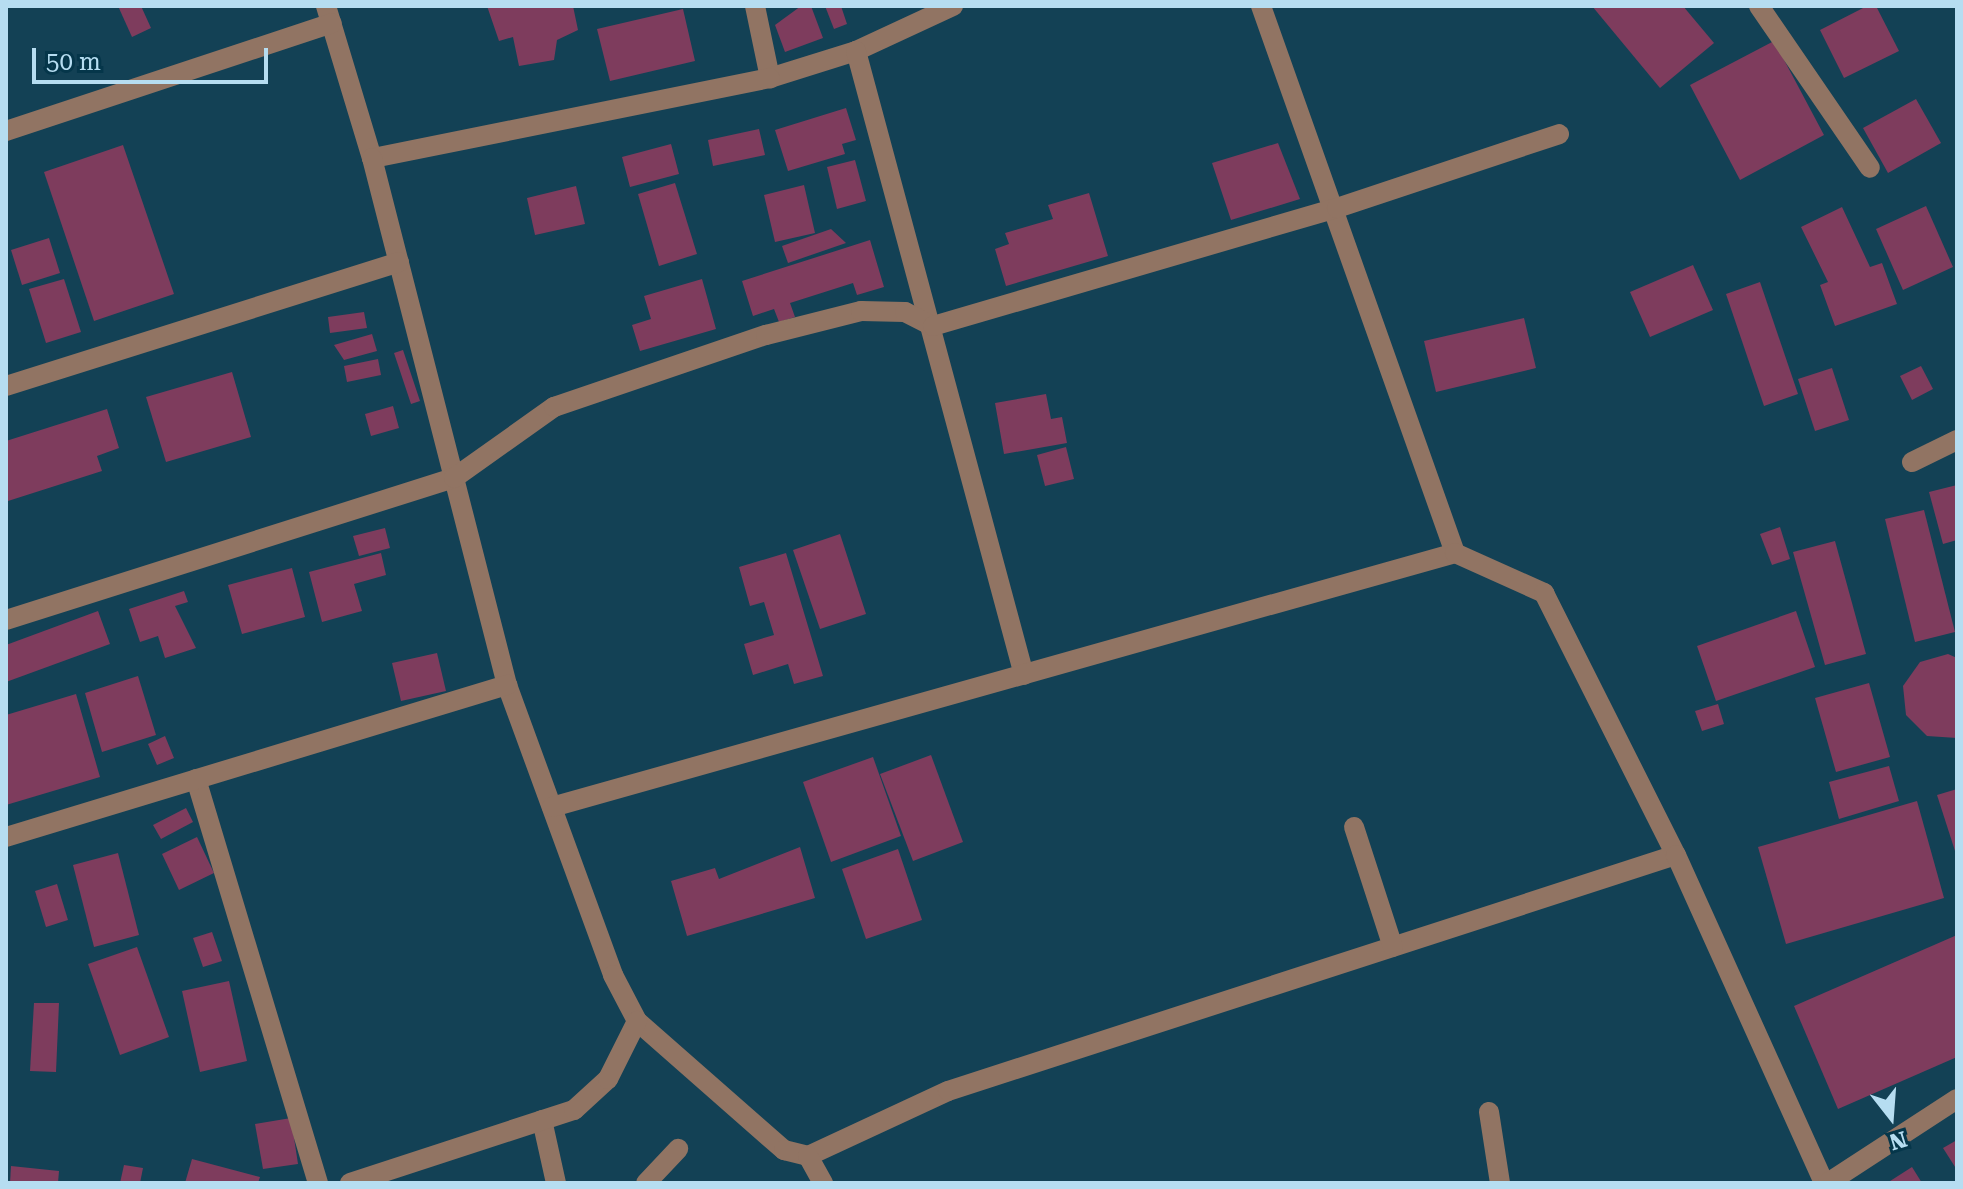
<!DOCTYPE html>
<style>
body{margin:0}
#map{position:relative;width:1963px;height:1189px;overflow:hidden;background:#134155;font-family:"Roboto Serif",serif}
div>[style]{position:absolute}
.building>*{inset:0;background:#7e3c5d}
.minor>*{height:20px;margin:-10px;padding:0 10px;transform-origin:10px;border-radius:10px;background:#917463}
span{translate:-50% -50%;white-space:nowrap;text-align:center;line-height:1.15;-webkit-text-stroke:6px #05364a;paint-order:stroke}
.frame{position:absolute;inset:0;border:8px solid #b6ddf1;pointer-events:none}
.north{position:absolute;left:1851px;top:1077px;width:80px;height:80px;-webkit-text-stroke:6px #05364a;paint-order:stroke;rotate:163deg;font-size:22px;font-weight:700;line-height:32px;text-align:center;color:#b6ddf1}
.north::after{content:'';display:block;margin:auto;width:28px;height:36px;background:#b6ddf1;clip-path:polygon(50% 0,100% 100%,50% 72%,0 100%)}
.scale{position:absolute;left:32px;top:48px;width:236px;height:36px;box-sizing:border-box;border:4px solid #b6ddf1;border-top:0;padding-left:10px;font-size:24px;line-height:28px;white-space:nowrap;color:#b6ddf1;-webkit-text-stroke:6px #05364a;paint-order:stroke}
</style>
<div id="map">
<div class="building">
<i style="clip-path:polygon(118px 6px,141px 6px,151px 28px,132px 37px)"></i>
<i style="clip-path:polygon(487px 6px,573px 6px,578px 30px,557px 40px,554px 60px,519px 66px,513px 37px,499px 41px)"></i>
<i style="clip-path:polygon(801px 6px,811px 6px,823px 38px,785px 52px,775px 25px)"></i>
<i style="clip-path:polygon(825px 6px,841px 6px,847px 24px,834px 29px)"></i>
<i style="clip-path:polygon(1592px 6px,1683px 6px,1714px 43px,1660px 88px)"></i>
<i style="clip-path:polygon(1867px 6px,1876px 6px,1899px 51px,1844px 78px,1820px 30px)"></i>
<i style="clip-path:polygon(683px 9px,695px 61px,610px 81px,597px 29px)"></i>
<i style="clip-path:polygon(1774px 41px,1824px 135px,1740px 180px,1690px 85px)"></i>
<i style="clip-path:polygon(1916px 99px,1941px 143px,1888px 173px,1863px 128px)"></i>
<i style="clip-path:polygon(846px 108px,856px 140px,842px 144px,845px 154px,788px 171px,775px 130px)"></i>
<i style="clip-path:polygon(759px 129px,765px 155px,713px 166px,708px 140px)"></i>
<i style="clip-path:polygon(1278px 143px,1300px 199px,1231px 220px,1212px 163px)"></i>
<i style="clip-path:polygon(671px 144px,679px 174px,630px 187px,622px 157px)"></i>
<i style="clip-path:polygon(123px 145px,174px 294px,94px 321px,44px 172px)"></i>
<i style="clip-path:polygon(855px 160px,866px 201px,837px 209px,827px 167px)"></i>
<i style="clip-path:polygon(675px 183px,697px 254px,659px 266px,638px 194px)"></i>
<i style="clip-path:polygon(804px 185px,815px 233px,775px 242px,764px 195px)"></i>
<i style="clip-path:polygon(576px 186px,585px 224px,535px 235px,527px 198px)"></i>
<i style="clip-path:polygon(1089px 193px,1108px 256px,1006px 286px,995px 249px,1009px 244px,1005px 233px,1053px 219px,1048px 205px)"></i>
<i style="clip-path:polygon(1926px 206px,1953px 267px,1903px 290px,1876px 229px)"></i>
<i style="clip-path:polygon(1842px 207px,1870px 267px,1882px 263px,1897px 304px,1835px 326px,1820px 285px,1828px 282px,1801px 227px)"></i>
<i style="clip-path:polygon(831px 229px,846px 243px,788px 263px,782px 246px)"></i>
<i style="clip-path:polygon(49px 238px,60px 273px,22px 285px,11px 250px)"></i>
<i style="clip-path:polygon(870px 240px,884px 287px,857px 295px,853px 283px,790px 303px,795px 317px,779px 322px,774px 309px,753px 316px,742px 281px)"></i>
<i style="clip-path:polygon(1693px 265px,1713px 310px,1650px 337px,1630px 292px)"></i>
<i style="clip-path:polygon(64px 279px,81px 332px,46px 343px,29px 289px)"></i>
<i style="clip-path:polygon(702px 279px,716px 329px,640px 351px,632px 325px,651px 319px,644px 296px)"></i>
<i style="clip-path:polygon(1760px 282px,1798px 394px,1764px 406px,1726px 294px)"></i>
<i style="clip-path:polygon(364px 312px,367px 328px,330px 333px,328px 317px)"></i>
<i style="clip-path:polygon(1524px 318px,1536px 368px,1436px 392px,1424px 341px)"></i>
<i style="clip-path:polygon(372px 334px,377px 351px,344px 360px,334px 345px)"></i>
<i style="clip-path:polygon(403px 350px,420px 401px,411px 404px,394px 353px)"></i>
<i style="clip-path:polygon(378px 359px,381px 375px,347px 382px,344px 366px)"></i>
<i style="clip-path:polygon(1921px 366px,1933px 389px,1912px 400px,1900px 376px)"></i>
<i style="clip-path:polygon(1832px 368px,1849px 420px,1815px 431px,1798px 379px)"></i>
<i style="clip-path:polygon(232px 372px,251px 437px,166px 462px,146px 397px)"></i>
<i style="clip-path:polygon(1046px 394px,1051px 419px,1062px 417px,1067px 443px,1004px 454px,995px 403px)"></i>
<i style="clip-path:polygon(393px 406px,399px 428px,371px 436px,365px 414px)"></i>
<i style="clip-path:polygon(107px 409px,119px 448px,97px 456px,102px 471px,8px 501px,6px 441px)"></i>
<i style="clip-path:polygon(1066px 447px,1074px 479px,1045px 486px,1037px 455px)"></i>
<i style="clip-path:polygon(1957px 485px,1957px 540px,1943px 544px,1929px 492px)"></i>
<i style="clip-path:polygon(1924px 510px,1955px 632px,1915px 642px,1885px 519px)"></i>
<i style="clip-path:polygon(1780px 527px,1790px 559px,1772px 565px,1760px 534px)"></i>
<i style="clip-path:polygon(385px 528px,390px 548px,359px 556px,353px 536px)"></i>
<i style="clip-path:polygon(840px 534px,866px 614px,820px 629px,793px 550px)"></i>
<i style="clip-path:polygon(1835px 541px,1866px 654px,1825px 665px,1793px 552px)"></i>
<i style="clip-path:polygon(381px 553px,386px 575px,354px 584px,362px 611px,322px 622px,309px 572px)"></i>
<i style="clip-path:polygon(786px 553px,823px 676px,794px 684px,788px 664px,753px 675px,744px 644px,774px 635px,764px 602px,750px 606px,739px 567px)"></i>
<i style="clip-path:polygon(292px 568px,305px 617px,242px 634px,228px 585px)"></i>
<i style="clip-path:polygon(184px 591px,188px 602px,175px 606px,196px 648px,165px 658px,158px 636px,140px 642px,129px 609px)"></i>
<i style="clip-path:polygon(98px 611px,110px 644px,6px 682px,6px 645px)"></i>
<i style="clip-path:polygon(1796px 611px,1815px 667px,1716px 701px,1697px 646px)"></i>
<i style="clip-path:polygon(437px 653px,446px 691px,401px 701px,392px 663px)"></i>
<i style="clip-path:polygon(1948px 654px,1957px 658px,1957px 738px,1927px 736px,1906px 715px,1903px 686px,1920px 662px)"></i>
<i style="clip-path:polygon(138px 676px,156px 735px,102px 752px,85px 693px)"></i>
<i style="clip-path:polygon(1869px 683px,1890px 757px,1836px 772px,1815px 698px)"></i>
<i style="clip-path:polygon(76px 694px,100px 777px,6px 805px,6px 715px)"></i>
<i style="clip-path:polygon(1718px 704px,1724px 724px,1702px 731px,1695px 711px)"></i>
<i style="clip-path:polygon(165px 736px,174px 758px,157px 765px,148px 744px)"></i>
<i style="clip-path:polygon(931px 755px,963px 842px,913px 861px,880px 774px)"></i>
<i style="clip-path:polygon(873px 757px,901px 836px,831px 862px,803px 782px)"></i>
<i style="clip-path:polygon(1889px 766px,1899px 801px,1839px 819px,1829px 782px)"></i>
<i style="clip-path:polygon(1957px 789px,1957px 854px,1956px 854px,1937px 795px)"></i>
<i style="clip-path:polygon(1917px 801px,1944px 898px,1786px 944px,1758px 847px)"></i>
<i style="clip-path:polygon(186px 808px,193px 822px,161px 839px,153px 825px)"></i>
<i style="clip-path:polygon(197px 837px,214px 873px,179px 890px,162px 854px)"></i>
<i style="clip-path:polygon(800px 847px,815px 898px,687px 936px,671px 881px,715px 868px,719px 879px)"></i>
<i style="clip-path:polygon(898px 849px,922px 920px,866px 939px,842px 869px)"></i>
<i style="clip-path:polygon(118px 853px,139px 935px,94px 947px,73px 865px)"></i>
<i style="clip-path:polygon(57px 884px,68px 920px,46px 927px,35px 891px)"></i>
<i style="clip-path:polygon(212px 932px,222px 961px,203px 967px,193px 938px)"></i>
<i style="clip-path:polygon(1957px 935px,1957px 1057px,1838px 1109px,1794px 1006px)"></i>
<i style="clip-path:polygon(137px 947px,169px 1037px,120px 1055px,88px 964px)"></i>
<i style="clip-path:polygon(229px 981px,247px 1061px,200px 1072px,182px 991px)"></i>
<i style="clip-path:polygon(34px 1003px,59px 1003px,56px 1072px,30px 1071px)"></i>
<i style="clip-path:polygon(291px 1118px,298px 1164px,263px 1169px,255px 1124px)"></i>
<i style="clip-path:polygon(1957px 1140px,1957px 1170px,1943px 1148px)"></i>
<i style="clip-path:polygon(192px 1159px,260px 1177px,258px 1183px,185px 1183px)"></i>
<i style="clip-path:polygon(124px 1165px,143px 1168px,140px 1183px,120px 1183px)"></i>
<i style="clip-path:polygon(11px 1166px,59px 1171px,58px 1183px,10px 1183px)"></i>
<i style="clip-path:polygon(1912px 1167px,1922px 1183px,1887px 1183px)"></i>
</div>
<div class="minor">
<i style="left:326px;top:6px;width:159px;rotate:73.2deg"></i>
<i style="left:755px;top:6px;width:74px;rotate:78.2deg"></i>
<i style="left:953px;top:6px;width:107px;rotate:155.1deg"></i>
<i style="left:856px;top:51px;width:90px;rotate:162.6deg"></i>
<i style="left:770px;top:78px;width:406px;rotate:168.6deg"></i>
<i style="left:372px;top:158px;width:544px;rotate:75.63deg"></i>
<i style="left:507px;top:685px;width:309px;rotate:69.9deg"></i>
<i style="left:613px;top:975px;width:52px;rotate:62.4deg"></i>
<i style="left:637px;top:1021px;width:196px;rotate:41.3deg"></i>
<i style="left:784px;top:1150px;width:25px;rotate:14deg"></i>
<i style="left:808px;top:1156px;width:154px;rotate:-24.9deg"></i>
<i style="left:948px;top:1091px;width:765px;rotate:-17.96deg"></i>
<i style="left:1261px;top:6px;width:580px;rotate:70.47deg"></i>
<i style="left:1759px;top:6px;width:196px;rotate:55.6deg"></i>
<i style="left:856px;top:51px;width:646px;rotate:74.93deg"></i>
<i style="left:6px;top:131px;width:343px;rotate:-18.3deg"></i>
<i style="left:6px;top:386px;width:412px;rotate:-17.5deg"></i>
<i style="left:1912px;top:462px;width:50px;rotate:-26.1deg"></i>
<i style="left:6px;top:620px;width:470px;rotate:-17.6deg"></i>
<i style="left:454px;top:478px;width:123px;rotate:-35.4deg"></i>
<i style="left:554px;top:407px;width:224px;rotate:-18.8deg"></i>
<i style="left:766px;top:335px;width:98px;rotate:-14.2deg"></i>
<i style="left:861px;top:311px;width:44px;rotate:1.3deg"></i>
<i style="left:905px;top:312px;width:31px;rotate:27deg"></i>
<i style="left:933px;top:326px;width:421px;rotate:-16.3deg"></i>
<i style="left:1337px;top:208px;width:234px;rotate:-18.4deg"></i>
<i style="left:196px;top:779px;width:422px;rotate:73.2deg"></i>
<i style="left:552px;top:807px;width:938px;rotate:-15.71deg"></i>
<i style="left:1455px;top:553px;width:98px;rotate:24.2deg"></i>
<i style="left:1544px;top:593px;width:293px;rotate:63.3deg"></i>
<i style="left:1676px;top:855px;width:360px;rotate:65.7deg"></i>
<i style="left:1354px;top:827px;width:126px;rotate:72deg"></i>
<i style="left:6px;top:837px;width:524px;rotate:-16.88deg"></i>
<i style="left:1489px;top:1112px;width:72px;rotate:81.2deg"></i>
<i style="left:542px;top:1120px;width:65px;rotate:77.5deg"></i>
<i style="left:808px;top:1156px;width:31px;rotate:61deg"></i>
<i style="left:350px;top:1183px;width:236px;rotate:-18.1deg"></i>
<i style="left:574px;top:1110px;width:46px;rotate:-42.4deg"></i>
<i style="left:608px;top:1079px;width:65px;rotate:-63.4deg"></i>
<i style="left:646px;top:1183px;width:47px;rotate:-46.7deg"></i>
<i style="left:1828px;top:1183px;width:154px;rotate:-33.1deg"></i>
</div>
<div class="frame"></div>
<div class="north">N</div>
<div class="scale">50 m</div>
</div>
